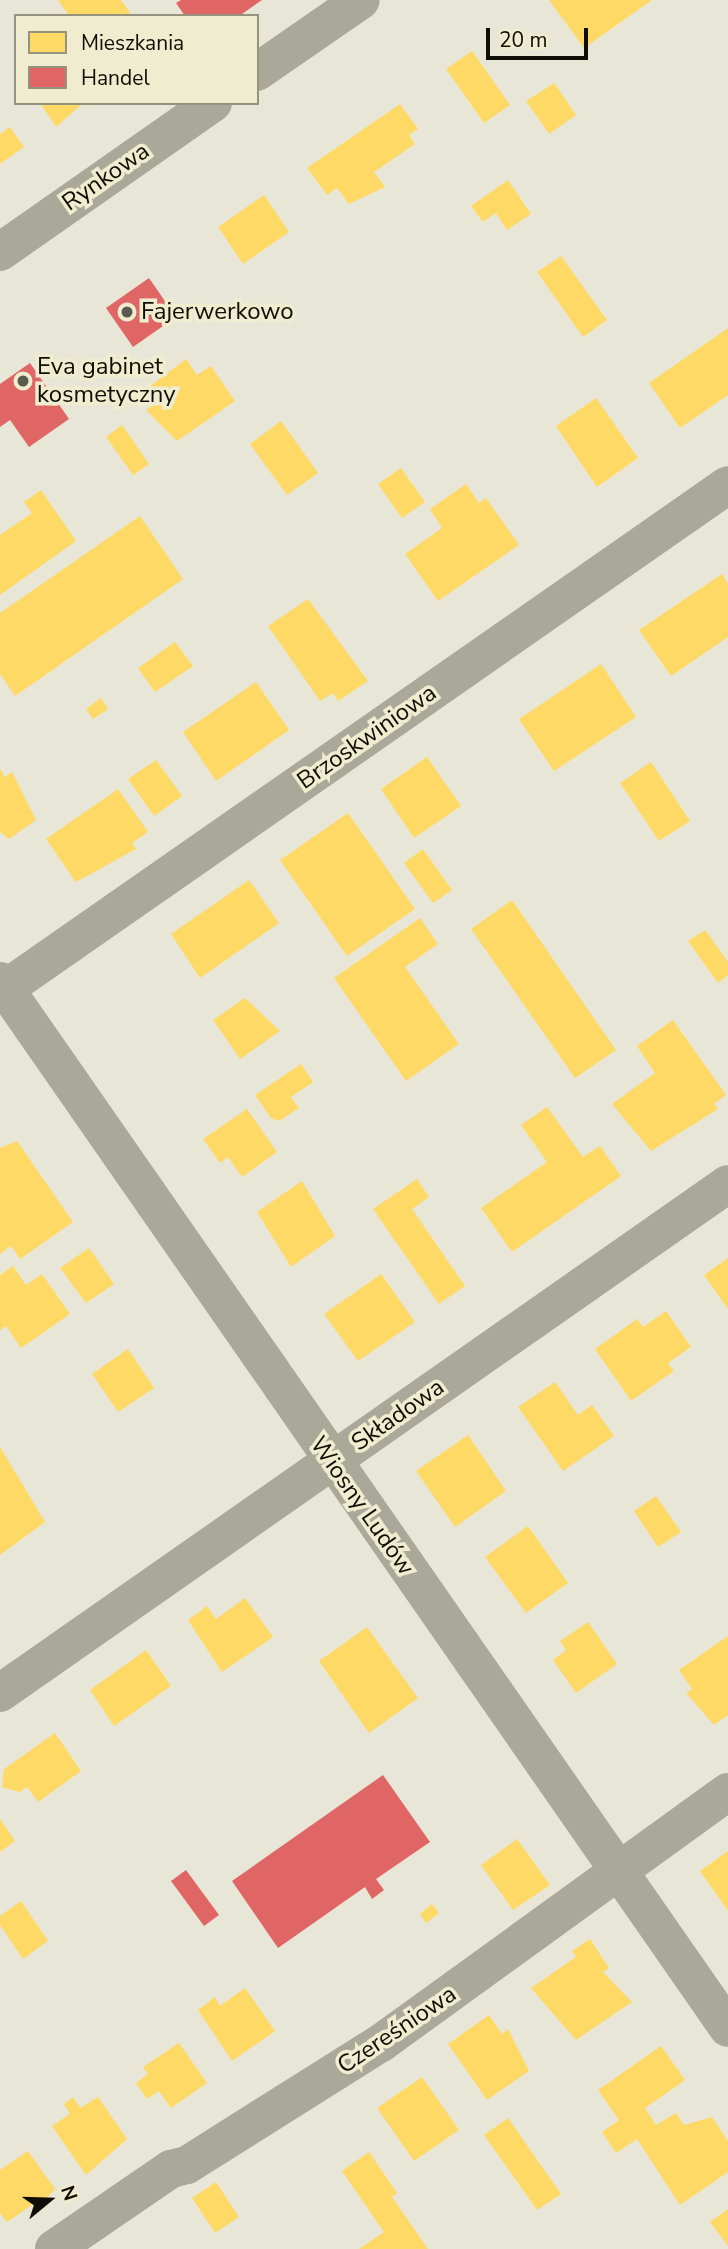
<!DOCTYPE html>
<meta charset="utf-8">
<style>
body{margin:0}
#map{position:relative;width:728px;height:2249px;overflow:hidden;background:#e8e6d7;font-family:"Nunito Sans",sans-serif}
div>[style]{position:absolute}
.homes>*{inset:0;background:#ffd966}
.shops>*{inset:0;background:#e06666}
.minor>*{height:38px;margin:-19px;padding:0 19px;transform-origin:19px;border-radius:19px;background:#aaa899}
.dots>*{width:19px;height:19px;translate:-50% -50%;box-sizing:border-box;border:4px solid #efecd0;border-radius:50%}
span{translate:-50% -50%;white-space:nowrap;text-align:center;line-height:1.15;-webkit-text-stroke:7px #efecd0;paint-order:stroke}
.street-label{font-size:24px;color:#0f0e05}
.poi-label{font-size:24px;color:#0f0e05}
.left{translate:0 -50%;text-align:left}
.legend{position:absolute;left:14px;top:14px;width:245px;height:91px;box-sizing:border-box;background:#efecd0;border:2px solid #95937f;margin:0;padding:9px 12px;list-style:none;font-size:21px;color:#0f0e05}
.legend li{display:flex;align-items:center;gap:14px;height:35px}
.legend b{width:35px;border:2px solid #95937f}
.north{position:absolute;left:14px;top:2165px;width:70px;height:70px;-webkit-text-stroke:5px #efecd0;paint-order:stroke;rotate:71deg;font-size:19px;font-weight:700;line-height:28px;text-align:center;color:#0f0e05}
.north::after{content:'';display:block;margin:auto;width:24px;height:32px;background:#0f0e05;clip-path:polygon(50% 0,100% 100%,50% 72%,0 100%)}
.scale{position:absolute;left:486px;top:28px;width:102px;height:32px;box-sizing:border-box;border:4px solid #0f0e05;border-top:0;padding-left:9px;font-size:21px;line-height:24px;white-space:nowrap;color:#0f0e05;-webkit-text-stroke:5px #efecd0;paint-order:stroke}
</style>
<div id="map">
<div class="homes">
<i style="clip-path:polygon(58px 0,121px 0,132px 16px,69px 16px)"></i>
<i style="clip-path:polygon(549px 0,652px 0,584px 48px)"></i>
<i style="clip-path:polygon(472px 51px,510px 105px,484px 123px,446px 69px)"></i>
<i style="clip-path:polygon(554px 83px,576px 115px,549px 134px,526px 101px)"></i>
<i style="clip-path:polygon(40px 103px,83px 103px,56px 127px)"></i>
<i style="clip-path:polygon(400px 104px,418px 129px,409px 135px,415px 144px,374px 172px,385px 187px,349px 204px,337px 188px,327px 195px,307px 168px)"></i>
<i style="clip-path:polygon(10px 127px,24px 147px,0 164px,0 134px)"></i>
<i style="clip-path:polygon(508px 180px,531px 214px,507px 230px,496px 213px,483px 222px,471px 206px)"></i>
<i style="clip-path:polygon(264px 195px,289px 232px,243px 264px,218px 227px)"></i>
<i style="clip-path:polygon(561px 256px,607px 320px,583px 337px,537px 272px)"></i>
<i style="clip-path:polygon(728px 328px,728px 395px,680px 428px,649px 383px)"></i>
<i style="clip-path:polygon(186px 359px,197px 375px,211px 366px,235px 401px,177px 441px,146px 410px,155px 404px,145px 390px)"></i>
<i style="clip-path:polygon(596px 398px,638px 458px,597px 487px,556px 426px)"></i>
<i style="clip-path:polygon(281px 421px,318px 473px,287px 495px,250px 444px)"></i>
<i style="clip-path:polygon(122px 425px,149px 464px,133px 475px,106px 437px)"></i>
<i style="clip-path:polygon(401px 468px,425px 502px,402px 518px,378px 484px)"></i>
<i style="clip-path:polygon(466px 484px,479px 503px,486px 498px,519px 545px,438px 601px,405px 554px,442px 528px,430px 509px)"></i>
<i style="clip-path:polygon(41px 490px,76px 541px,0 595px,0 535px,32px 513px,24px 502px)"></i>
<i style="clip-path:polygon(140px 516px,183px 579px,15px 696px,0 674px,0 613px)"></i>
<i style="clip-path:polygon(722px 574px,728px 584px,728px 637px,671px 676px,639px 630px)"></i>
<i style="clip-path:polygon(308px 599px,368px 681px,338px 701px,333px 693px,320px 701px,268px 626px)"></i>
<i style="clip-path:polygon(175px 642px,193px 666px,155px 692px,138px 668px)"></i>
<i style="clip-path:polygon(601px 664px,636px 717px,554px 771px,519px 719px)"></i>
<i style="clip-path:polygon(256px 682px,289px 730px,216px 781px,183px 732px)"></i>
<i style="clip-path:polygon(101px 698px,108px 709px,93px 719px,86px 709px)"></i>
<i style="clip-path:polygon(427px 757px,461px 806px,414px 838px,381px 789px)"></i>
<i style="clip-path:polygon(156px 760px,182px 796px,154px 816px,128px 779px)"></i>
<i style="clip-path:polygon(651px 762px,690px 821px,659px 841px,620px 783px)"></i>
<i style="clip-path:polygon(0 769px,5px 777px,12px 772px,36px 820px,9px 839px,0 832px)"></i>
<i style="clip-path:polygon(118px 789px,148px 832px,132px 843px,136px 849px,76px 882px,46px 839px)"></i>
<i style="clip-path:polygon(348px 813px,415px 909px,347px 956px,280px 860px)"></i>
<i style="clip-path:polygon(423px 849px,452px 890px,433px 903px,404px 863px)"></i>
<i style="clip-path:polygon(249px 880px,279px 923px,200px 978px,171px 934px)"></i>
<i style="clip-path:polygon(512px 900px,616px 1050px,575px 1078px,471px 929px)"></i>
<i style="clip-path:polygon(420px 918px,438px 944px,405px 967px,459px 1044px,406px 1081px,334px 978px)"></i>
<i style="clip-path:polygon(705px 930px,728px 962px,728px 975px,718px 983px,688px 941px)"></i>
<i style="clip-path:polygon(245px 998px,280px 1031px,240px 1059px,213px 1020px)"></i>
<i style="clip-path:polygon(673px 1020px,726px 1095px,714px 1104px,718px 1109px,651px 1151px,612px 1104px,655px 1073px,637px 1046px)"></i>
<i style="clip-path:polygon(301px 1064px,313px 1082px,291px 1097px,299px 1108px,279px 1121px,271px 1118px,255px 1095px)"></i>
<i style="clip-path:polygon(547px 1107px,583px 1157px,600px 1146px,621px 1176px,512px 1252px,481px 1208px,547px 1162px,521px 1125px)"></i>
<i style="clip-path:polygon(247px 1109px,277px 1152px,242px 1177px,228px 1157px,220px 1163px,203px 1139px)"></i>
<i style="clip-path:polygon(17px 1141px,73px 1222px,20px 1259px,11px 1246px,0 1254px,0 1148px)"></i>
<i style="clip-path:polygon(417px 1179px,429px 1197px,412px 1209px,465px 1286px,439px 1304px,373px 1209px)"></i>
<i style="clip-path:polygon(302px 1181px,335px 1236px,291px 1267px,257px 1212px)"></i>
<i style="clip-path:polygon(89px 1248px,114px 1284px,86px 1303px,60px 1268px)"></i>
<i style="clip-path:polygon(728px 1258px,728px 1309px,704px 1275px)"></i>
<i style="clip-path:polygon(13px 1266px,26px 1285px,42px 1274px,70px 1314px,21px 1348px,6px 1326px,0 1330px,0 1275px)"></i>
<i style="clip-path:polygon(381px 1274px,415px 1322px,358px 1361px,324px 1314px)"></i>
<i style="clip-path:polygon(666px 1311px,691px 1347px,668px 1363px,674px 1371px,631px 1401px,595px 1349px,637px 1319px,643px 1327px)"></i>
<i style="clip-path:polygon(128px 1349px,154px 1388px,118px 1412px,92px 1374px)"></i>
<i style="clip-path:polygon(555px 1382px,578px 1415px,592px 1405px,614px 1436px,563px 1471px,518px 1407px)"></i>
<i style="clip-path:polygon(468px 1435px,506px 1491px,455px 1527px,416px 1471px)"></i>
<i style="clip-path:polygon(0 1447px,45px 1522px,0 1555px)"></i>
<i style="clip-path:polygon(656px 1496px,681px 1532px,658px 1547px,634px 1511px)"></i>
<i style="clip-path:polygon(528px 1526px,568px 1583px,526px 1613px,485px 1557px)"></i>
<i style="clip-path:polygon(245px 1598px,273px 1637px,222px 1672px,188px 1620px,207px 1606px,216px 1619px)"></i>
<i style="clip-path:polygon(588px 1622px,617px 1664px,576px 1693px,553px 1660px,566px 1650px,560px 1641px)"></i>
<i style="clip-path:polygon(367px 1627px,418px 1698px,369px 1733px,319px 1661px)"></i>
<i style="clip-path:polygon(728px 1636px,728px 1715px,714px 1725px,686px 1693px,692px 1689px,679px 1670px)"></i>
<i style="clip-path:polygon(146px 1650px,171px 1686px,114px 1726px,90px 1690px)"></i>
<i style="clip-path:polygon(55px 1733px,81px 1771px,38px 1802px,27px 1787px,19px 1792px,2px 1787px,4px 1769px)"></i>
<i style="clip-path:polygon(0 1819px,15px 1841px,0 1852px)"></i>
<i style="clip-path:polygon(517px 1839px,550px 1885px,513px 1910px,481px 1865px)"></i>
<i style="clip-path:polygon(728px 1851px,728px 1911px,700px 1871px)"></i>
<i style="clip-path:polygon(21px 1901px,48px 1941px,23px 1959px,0 1925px,0 1916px)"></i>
<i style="clip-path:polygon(432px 1904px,439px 1913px,426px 1923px,420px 1914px)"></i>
<i style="clip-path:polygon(590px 1939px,609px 1968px,603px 1972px,632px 2002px,576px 2040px,531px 1988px,576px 1957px,572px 1951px)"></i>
<i style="clip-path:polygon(245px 1988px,275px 2031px,232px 2061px,198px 2010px,215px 1997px,220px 2006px)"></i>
<i style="clip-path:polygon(489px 2015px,502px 2034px,508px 2029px,529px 2071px,487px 2100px,448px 2044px)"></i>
<i style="clip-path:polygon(179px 2043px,207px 2083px,171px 2108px,159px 2091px,147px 2099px,136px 2083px,148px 2074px,143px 2067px)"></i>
<i style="clip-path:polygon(661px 2046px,685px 2080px,645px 2108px,656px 2125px,676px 2113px,684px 2125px,712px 2117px,728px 2141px,728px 2172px,680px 2205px,637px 2139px,616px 2153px,602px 2132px,619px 2120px,598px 2090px)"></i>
<i style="clip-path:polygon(422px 2077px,459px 2130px,414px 2161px,377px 2108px)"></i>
<i style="clip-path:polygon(73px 2097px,80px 2108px,98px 2097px,127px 2139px,86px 2175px,52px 2126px,70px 2114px,64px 2104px)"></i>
<i style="clip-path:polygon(508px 2118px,561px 2194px,537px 2210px,484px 2135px)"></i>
<i style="clip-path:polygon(28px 2151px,55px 2189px,36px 2211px,32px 2205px,7px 2222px,0 2213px,0 2170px)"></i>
<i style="clip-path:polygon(369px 2152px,397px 2193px,392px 2197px,428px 2249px,359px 2249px,384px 2232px,342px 2171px)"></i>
<i style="clip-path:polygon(216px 2182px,239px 2217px,215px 2233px,192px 2198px)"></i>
<i style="clip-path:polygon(728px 2209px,728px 2246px,710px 2222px)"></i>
</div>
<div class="shops">
<i style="clip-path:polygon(181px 0,262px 0,239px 16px,185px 16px,176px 3px)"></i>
<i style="clip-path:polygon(149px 278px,176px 317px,133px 347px,106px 308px)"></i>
<i style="clip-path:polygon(30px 363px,69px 419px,29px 447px,10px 420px,0 427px,0 384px)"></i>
<i style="clip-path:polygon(383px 1775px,430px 1842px,376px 1879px,384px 1890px,372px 1899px,365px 1887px,278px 1948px,232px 1881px)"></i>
<i style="clip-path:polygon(186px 1870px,219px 1915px,204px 1926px,171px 1881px)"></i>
</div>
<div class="minor">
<i style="left:257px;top:72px;width:126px;rotate:-34.7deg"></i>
<i style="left:0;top:252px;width:260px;rotate:-35deg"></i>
<i style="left:0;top:981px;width:1275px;rotate:55.19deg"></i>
<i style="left:5px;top:989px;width:881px;rotate:-34.88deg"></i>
<i style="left:0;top:1693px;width:888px;rotate:-34.96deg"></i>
<i style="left:54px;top:2249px;width:142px;rotate:-34.4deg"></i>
<i style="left:171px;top:2169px;width:16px;rotate:-14deg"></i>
<i style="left:187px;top:2165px;width:229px;rotate:-32.2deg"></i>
<i style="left:381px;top:2043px;width:428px;rotate:-35.9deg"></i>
</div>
<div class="dots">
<i style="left:127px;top:312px;background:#5b5a4e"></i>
<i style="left:23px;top:381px;background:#5b5a4e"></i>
</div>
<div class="street-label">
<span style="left:106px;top:177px;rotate:-35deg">Rynkowa</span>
<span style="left:367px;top:737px;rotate:-35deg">Brzoskwiniowa</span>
<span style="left:398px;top:1415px;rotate:-35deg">Składowa</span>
<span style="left:362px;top:1506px;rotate:55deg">Wiosny Ludów</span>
<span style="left:397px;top:2030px;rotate:-34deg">Czereśniowa</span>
</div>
<div class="poi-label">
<span class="left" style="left:141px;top:312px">Fajerwerkowo</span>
<span class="left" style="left:37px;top:381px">Eva gabinet<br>kosmetyczny</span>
</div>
<ul class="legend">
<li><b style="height:19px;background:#ffd966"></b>Mieszkania</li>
<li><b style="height:19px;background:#e06666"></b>Handel</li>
</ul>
<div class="north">N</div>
<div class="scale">20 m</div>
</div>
